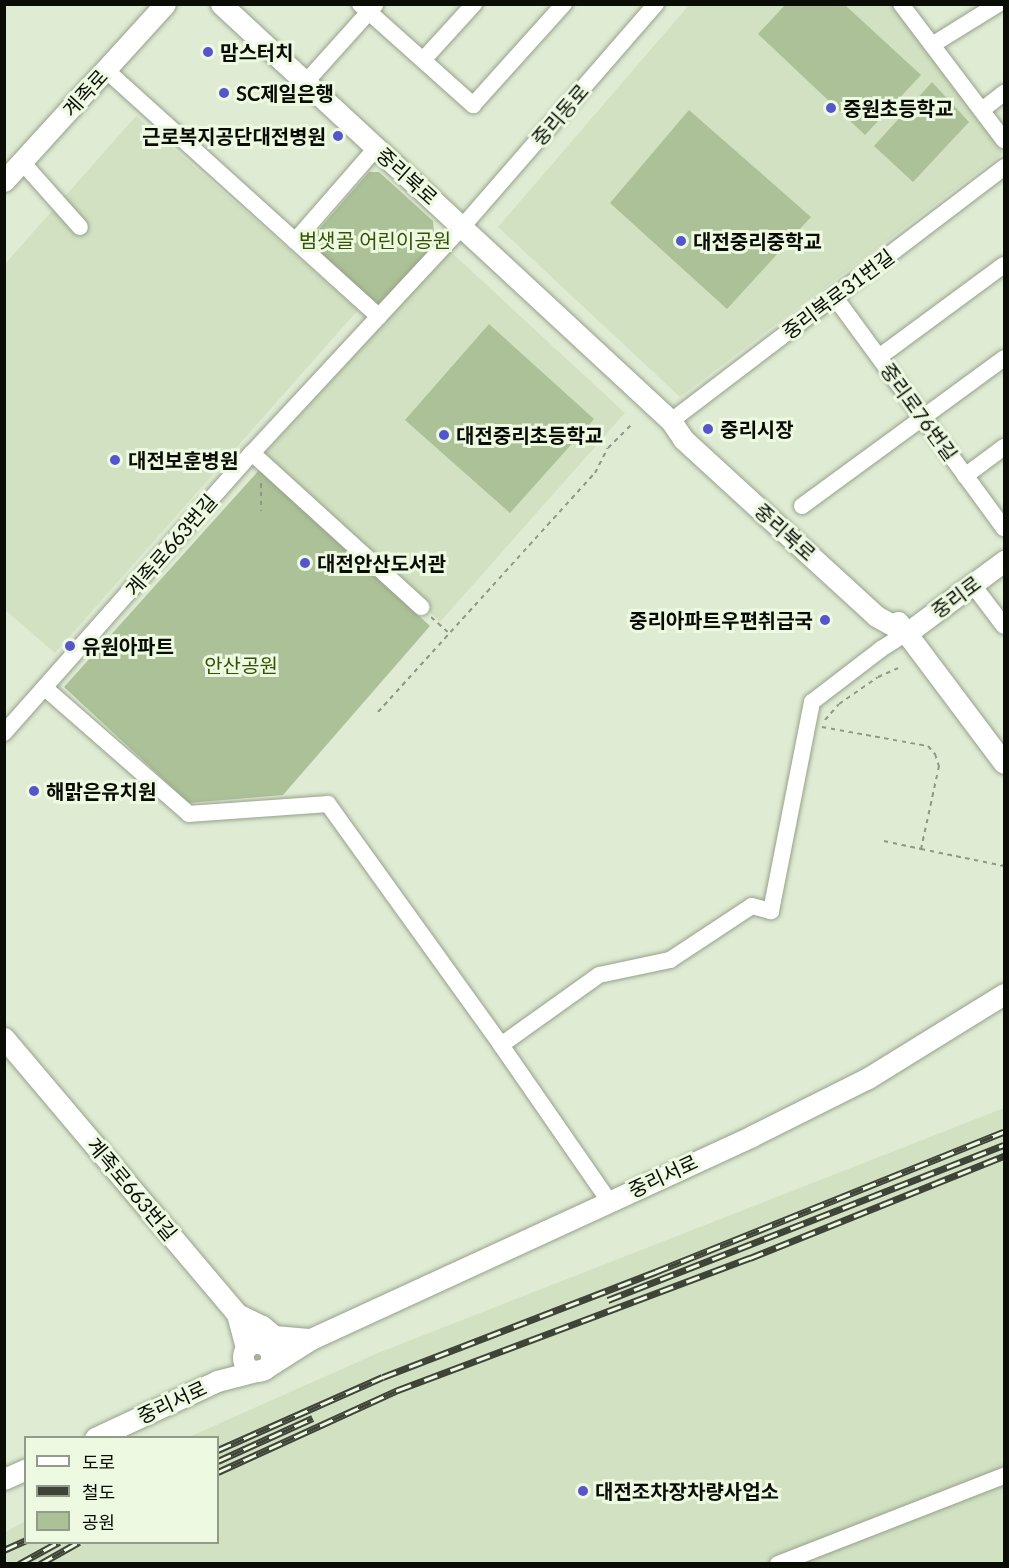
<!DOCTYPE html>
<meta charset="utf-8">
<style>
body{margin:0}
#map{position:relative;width:1009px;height:1568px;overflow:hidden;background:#e0ebd4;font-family:Lato,"Noto Sans KR",sans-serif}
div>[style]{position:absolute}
.built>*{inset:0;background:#d2e1c2}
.green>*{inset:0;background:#acc197}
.path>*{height:2px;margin-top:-1px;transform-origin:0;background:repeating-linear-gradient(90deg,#8f9786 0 4.5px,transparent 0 9px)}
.roads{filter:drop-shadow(0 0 2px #96a18a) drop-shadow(0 0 2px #96a18a)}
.minor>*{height:16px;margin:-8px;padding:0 8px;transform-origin:8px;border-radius:8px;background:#fff}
.major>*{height:21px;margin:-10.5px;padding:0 10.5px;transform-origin:10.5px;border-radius:10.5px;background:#fff}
.major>.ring{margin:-10.5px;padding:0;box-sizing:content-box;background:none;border:21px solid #fff;border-radius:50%}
.rail>*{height:7px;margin-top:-3.5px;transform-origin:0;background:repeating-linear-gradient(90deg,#edf9e1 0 14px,#3f4439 0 28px);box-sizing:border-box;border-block:2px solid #3f4439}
.dots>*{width:16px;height:16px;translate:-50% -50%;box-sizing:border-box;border:3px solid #edf9e1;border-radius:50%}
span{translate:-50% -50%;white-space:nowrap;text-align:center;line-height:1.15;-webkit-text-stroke:6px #edf9e1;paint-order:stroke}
.poi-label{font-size:20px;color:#0a0d06;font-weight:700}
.left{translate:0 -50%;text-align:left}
.right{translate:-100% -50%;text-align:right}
.street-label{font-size:20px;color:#0a0d06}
.park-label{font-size:20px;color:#365105}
.frame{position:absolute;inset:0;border:6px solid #0a0d06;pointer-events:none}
.legend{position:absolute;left:24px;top:1436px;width:195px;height:108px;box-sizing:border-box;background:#edf9e1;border:2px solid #929b89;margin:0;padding:8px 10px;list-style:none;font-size:18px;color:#0a0d06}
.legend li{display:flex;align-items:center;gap:12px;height:30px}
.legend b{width:30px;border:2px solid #929b89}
</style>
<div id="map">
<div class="built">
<i style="clip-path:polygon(689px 5px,891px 5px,1003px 153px,680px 397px,498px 227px)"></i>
<i style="clip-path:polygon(136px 116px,358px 310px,55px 653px,5px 610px,5px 264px)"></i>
<i style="clip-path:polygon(450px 251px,625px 413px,440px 622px,262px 456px)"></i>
<i style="clip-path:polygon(1004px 1108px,1004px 1563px,5px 1564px,4px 1533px,25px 1521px,26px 1542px,218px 1542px,218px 1438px,189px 1437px,378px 1353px)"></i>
</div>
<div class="green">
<i style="clip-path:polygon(786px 4px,845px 5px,921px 75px,865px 135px,758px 34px)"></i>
<i style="clip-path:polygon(932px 82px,969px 122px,913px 182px,874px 146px)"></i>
<i style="clip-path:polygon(689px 110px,811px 217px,727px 309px,610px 203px)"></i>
<i style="clip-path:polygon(369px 172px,379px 172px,433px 221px,435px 245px,378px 309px,315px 252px,315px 234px)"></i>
<i style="clip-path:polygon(489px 324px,594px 419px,510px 513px,405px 420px)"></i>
<i style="clip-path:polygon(260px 469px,430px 626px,283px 795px,189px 803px,64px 687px)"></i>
</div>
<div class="path">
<i style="left:261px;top:483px;width:28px;rotate:90deg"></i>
<i style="left:431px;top:617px;width:24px;rotate:42deg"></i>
<i style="left:378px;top:712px;width:323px;rotate:-47.8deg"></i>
<i style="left:595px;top:473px;width:28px;rotate:-63deg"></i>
<i style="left:608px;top:448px;width:34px;rotate:-45deg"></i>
<i style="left:825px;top:720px;width:21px;rotate:-49deg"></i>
<i style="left:839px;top:704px;width:47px;rotate:-34.7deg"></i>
<i style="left:878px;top:677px;width:22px;rotate:-24deg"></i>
<i style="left:822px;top:727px;width:108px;rotate:10.2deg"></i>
<i style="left:928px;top:746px;width:11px;rotate:49deg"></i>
<i style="left:935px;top:754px;width:13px;rotate:72deg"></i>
<i style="left:939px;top:766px;width:85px;rotate:102.2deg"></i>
<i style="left:921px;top:849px;width:85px;rotate:11.6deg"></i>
<i style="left:884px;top:841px;width:38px;rotate:12deg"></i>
</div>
<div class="roads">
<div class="minor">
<i style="left:360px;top:4px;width:152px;rotate:41.8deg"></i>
<i style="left:473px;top:105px;width:136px;rotate:-48deg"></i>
<i style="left:901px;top:4px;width:171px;rotate:52.9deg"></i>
<i style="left:932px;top:45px;width:78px;rotate:-31.8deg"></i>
<i style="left:423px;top:60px;width:76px;rotate:-47.7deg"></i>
<i style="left:106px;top:70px;width:368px;rotate:42.1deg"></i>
<i style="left:305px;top:83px;width:105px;rotate:-48.1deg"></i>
<i style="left:982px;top:110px;width:28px;rotate:-38deg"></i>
<i style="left:22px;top:162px;width:87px;rotate:48.3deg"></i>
<i style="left:295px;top:241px;width:123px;rotate:-48.9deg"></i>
<i style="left:834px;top:296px;width:288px;rotate:53.8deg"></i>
<i style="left:879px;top:357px;width:155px;rotate:-36.4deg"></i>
<i style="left:671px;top:421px;width:419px;rotate:-37.3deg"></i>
<i style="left:252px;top:453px;width:229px;rotate:42.3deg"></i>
<i style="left:965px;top:476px;width:49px;rotate:-36.6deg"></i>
<i style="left:802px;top:506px;width:250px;rotate:-36.2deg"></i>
<i style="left:973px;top:585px;width:51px;rotate:52.9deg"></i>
<i style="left:45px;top:688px;width:191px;rotate:41.2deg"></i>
<i style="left:189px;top:814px;width:139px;rotate:-4.1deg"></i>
<i style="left:328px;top:804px;width:297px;rotate:54.3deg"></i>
<i style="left:501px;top:1045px;width:190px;rotate:55.3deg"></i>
<i style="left:4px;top:733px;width:374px;rotate:-48.5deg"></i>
<i style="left:252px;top:453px;width:310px;rotate:-47.1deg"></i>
<i style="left:463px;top:226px;width:294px;rotate:-49deg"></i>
<i style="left:501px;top:1045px;width:120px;rotate:-35.5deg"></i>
<i style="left:599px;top:975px;width:73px;rotate:-11.9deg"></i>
<i style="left:670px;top:960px;width:98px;rotate:-33.4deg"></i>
<i style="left:752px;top:906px;width:20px;rotate:15deg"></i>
<i style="left:771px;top:911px;width:213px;rotate:-78.9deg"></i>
<i style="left:812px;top:702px;width:87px;rotate:-37.5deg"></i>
<i style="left:881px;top:649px;width:31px;rotate:-32deg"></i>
<i style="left:778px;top:1564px;width:243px;rotate:-21.3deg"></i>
</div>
<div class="major">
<i style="left:221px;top:4px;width:614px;rotate:42.82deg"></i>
<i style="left:671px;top:421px;width:22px;rotate:56deg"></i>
<i style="left:683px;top:439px;width:262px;rotate:42.5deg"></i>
<i style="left:876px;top:616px;width:35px;rotate:29deg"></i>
<i style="left:4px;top:181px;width:239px;rotate:-47.7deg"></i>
<i style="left:898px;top:622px;width:176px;rotate:53.1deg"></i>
<i style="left:907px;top:633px;width:121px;rotate:-36.6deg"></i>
<i style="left:4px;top:1038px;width:361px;rotate:49.8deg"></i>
<i style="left:237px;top:1314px;width:35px;rotate:75deg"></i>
<i style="left:237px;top:1314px;width:28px;rotate:26deg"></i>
<i style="left:262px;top:1326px;width:16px;rotate:40deg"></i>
<i style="left:274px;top:1336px;width:37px;rotate:5deg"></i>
<i class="ring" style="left:243px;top:1343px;width:7px;height:7px"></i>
<i style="left:95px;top:1438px;width:135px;rotate:-25deg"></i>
<i style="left:217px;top:1381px;width:49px;rotate:-14.3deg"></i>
<i style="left:264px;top:1369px;width:56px;rotate:-32.6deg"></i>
<i style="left:311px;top:1339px;width:485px;rotate:-24.7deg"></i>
<i style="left:752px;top:1136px;width:130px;rotate:-26.6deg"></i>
<i style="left:868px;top:1078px;width:160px;rotate:-31.7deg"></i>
<i style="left:4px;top:1479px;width:24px;rotate:-24deg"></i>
</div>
</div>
<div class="rail">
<i style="left:608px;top:1300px;width:425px;rotate:-21.4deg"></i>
<i style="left:218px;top:1450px;width:180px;rotate:-23.9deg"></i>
<i style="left:383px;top:1377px;width:292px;rotate:-21.1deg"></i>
<i style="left:655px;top:1272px;width:376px;rotate:-21.9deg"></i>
<i style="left:218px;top:1461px;width:104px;rotate:-24.4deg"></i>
<i style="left:218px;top:1472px;width:198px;rotate:-24.5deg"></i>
<i style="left:398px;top:1390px;width:376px;rotate:-20.6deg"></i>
<i style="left:750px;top:1258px;width:274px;rotate:-21.9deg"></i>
<i style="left:4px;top:1550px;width:24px;rotate:-24deg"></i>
<i style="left:19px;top:1564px;width:46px;rotate:-28.8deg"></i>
<i style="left:40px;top:1564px;width:45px;rotate:-29.4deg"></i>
</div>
<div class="dots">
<i style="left:208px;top:52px;background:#5655cc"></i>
<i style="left:224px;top:93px;background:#5655cc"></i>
<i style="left:831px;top:108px;background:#5655cc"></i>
<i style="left:338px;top:136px;background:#5655cc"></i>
<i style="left:681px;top:241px;background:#5655cc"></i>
<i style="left:708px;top:429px;background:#5655cc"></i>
<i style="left:444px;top:435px;background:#5655cc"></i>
<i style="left:115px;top:460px;background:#5655cc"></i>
<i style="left:305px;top:563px;background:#5655cc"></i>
<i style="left:825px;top:620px;background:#5655cc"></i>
<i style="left:70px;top:646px;background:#5655cc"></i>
<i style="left:34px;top:791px;background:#5655cc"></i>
<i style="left:583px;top:1491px;background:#5655cc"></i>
</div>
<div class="poi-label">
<span class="left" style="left:220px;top:52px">맘스터치</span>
<span class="left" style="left:236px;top:93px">SC제일은행</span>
<span class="left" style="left:843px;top:108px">중원초등학교</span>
<span class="right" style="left:326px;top:136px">근로복지공단대전병원</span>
<span class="left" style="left:693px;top:241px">대전중리중학교</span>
<span class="left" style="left:720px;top:429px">중리시장</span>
<span class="left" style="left:456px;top:435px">대전중리초등학교</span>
<span class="left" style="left:128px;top:460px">대전보훈병원</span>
<span class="left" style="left:317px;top:563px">대전안산도서관</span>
<span class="right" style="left:813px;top:620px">중리아파트우편취급국</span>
<span class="left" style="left:82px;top:646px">유원아파트</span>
<span class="left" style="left:46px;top:791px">해맑은유치원</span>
<span class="left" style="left:595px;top:1491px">대전조차장차량사업소</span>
</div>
<div class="street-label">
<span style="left:85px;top:93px;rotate:-48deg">계족로</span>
<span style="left:560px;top:115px;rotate:-49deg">중리동로</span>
<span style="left:407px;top:176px;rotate:42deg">중리북로</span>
<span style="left:838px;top:294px;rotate:-37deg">중리북로31번길</span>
<span style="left:919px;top:412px;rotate:54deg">중리로76번길</span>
<span style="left:785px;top:532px;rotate:42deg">중리북로</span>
<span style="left:171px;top:545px;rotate:-49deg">계족로663번길</span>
<span style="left:956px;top:597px;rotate:-37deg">중리로</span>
<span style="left:663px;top:1176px;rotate:-25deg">중리서로</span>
<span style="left:132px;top:1189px;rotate:50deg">계족로663번길</span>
<span style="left:172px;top:1402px;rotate:-25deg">중리서로</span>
</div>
<div class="park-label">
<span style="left:375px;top:240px">범샛골 어린이공원</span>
<span style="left:241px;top:665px">안산공원</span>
</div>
<div class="frame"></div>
<ul class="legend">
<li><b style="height:8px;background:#fff"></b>도로</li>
<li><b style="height:8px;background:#3f4439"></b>철도</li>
<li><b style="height:16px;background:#acc197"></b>공원</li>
</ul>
</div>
